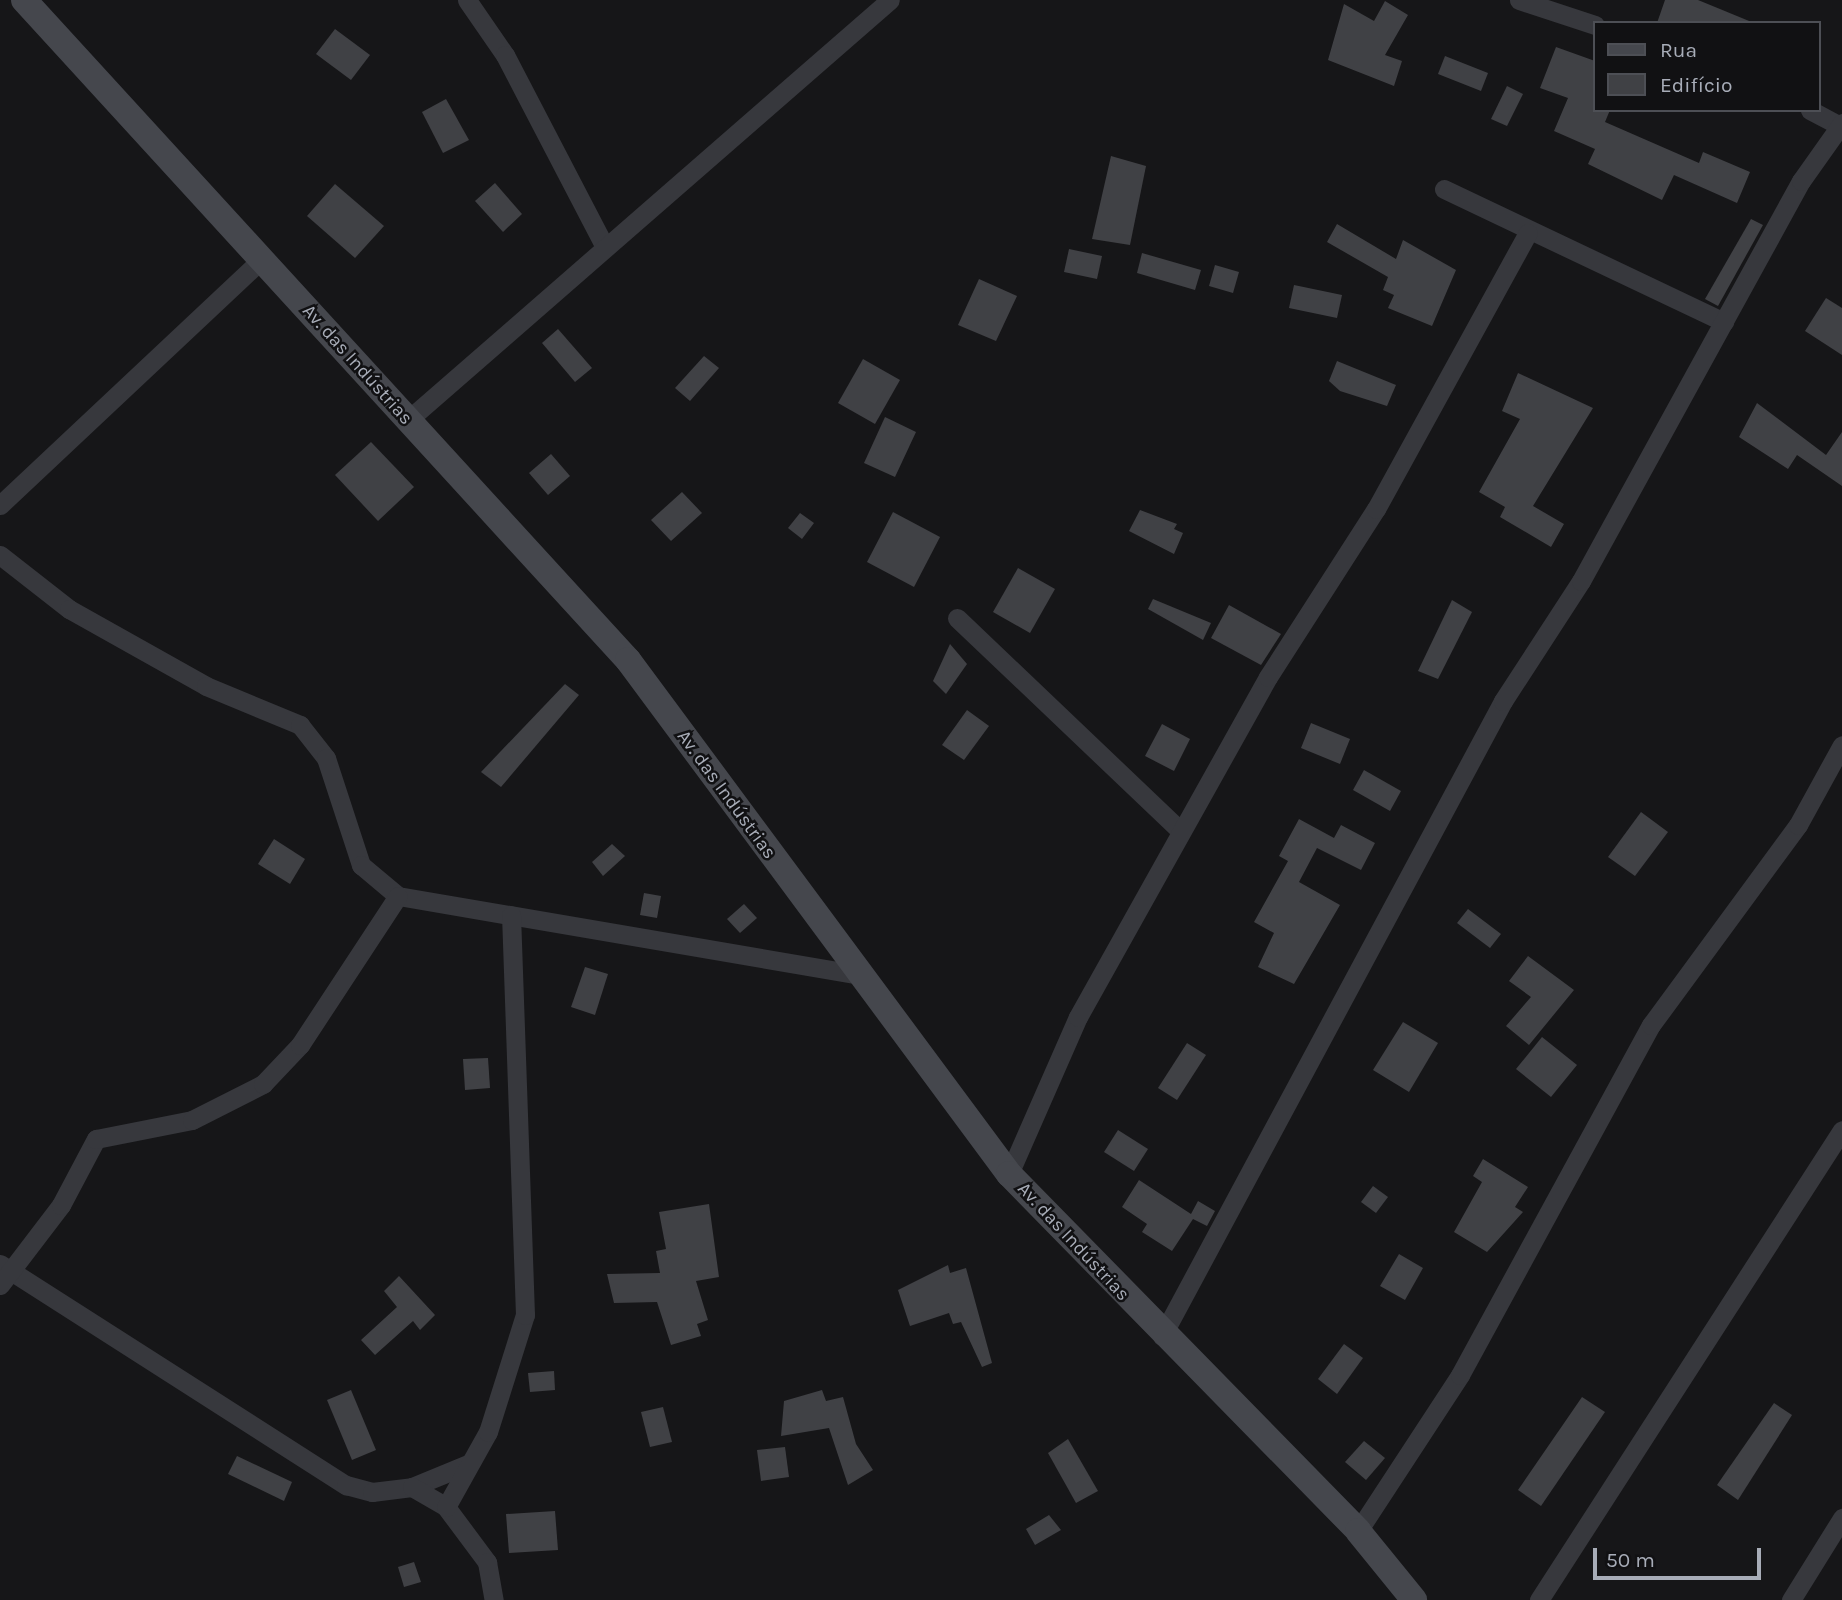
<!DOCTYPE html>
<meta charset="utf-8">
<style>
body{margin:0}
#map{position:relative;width:1842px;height:1600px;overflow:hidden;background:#161618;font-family:Karla,sans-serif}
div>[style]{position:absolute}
.building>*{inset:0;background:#404145}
.street>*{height:19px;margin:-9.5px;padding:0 9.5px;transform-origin:9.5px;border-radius:9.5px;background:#37383d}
.secondary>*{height:26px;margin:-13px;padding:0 13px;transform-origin:13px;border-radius:13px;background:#45474d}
span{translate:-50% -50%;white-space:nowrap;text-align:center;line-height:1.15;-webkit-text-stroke:5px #111113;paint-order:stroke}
.street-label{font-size:19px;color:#a8adb8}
.legend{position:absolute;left:1593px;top:21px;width:228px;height:91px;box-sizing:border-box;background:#111113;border:2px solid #4d4f55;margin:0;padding:9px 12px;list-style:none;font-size:21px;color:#a8adb8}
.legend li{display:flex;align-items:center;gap:14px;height:35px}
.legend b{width:35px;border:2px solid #4d4f55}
.scale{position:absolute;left:1593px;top:1548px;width:168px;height:32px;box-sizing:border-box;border:4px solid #a8adb8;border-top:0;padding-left:9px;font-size:21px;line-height:24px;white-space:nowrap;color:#a8adb8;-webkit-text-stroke:5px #111113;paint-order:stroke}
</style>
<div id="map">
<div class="building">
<i style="clip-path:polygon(1665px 0,1698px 0,1754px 23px,1657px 23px)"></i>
<i style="clip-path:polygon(1385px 1px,1408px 15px,1385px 55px,1402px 61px,1394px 86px,1328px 60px,1344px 4px,1374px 21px)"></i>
<i style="clip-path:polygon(335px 29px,370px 55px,351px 80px,316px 54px)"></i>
<i style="clip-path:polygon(1556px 47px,1595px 61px,1595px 110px,1610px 110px,1605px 122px,1699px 163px,1703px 152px,1750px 172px,1737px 203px,1674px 175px,1662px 200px,1588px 164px,1595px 149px,1554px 131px,1568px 98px,1540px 88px)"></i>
<i style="clip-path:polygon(1445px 56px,1488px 73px,1481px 91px,1438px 74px)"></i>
<i style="clip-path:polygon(1507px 86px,1523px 94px,1507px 126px,1491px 119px)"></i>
<i style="clip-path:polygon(446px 99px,469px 140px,443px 153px,422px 112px)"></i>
<i style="clip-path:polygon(1111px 156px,1146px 166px,1130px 245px,1092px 239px)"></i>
<i style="clip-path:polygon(495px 183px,522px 214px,503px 232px,475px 201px)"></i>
<i style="clip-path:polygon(335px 184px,384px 226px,355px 258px,307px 216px)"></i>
<i style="clip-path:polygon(1751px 219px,1763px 225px,1718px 306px,1705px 299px)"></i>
<i style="clip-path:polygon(1337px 224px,1396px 259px,1403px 240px,1456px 270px,1432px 326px,1388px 308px,1394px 295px,1383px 290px,1388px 277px,1327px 242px)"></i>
<i style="clip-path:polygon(1069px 249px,1102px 256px,1097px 279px,1064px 272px)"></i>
<i style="clip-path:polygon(1142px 253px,1201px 270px,1195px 290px,1137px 273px)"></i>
<i style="clip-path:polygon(1215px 265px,1239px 272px,1233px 293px,1209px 286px)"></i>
<i style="clip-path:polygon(979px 279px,1017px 296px,996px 341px,958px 325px)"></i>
<i style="clip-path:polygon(1294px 285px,1342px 295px,1337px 318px,1289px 308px)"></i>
<i style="clip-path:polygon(1826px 298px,1842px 308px,1842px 355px,1805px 331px)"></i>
<i style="clip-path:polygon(558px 329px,592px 368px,575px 382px,542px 343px)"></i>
<i style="clip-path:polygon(704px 356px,719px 368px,690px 401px,675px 388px)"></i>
<i style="clip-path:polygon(863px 359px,900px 380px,875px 424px,838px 403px)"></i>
<i style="clip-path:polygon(1337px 361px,1396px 385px,1387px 406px,1340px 391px,1329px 381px)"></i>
<i style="clip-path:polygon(1518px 373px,1593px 408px,1533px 506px,1564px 524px,1551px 547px,1500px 517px,1505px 507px,1479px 492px,1520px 419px,1502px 411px)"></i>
<i style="clip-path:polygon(1757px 403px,1826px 455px,1842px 432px,1842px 486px,1797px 455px,1788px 469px,1739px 437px)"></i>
<i style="clip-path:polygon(885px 417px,916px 432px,895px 477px,864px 463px)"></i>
<i style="clip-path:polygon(371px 442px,414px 487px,378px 521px,335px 475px)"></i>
<i style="clip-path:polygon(551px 454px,570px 476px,548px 495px,529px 473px)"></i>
<i style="clip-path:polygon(682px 492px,702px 513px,671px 541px,651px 520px)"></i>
<i style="clip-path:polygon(1140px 510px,1177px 524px,1174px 529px,1183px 533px,1174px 554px,1129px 531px)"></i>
<i style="clip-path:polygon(893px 512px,940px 537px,914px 587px,867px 562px)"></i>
<i style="clip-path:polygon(800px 513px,814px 523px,802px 539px,788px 528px)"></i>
<i style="clip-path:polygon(1018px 568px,1055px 589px,1030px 633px,993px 612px)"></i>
<i style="clip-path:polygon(1153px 599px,1211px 623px,1203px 640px,1148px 609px)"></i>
<i style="clip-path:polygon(1452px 600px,1472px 612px,1438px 679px,1418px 671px)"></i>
<i style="clip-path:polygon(1229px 605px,1281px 634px,1261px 665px,1211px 638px)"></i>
<i style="clip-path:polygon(950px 644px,967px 664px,946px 694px,933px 681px)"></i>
<i style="clip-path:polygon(565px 684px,579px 695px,501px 787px,481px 772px)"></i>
<i style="clip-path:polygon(967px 710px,989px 726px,964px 760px,942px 745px)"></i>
<i style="clip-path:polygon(1311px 723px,1350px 739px,1340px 764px,1301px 748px)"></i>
<i style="clip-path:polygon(1162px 724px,1190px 739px,1174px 771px,1145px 756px)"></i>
<i style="clip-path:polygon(1364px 770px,1401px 791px,1390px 811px,1353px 790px)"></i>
<i style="clip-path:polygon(1641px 812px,1668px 832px,1635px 876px,1608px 857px)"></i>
<i style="clip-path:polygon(1299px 819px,1334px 838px,1341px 825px,1375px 843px,1361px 870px,1317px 848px,1299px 882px,1340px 905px,1294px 984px,1258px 967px,1274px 933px,1254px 922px,1288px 861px,1279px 856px)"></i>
<i style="clip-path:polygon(274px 839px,305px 859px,290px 884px,258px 864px)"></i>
<i style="clip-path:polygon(612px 844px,625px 856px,603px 876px,592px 862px)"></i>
<i style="clip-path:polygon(644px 893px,661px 896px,657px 918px,640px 915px)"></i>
<i style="clip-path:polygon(744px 904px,757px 918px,740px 933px,727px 919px)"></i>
<i style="clip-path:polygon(1468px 909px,1501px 934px,1490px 948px,1457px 923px)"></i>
<i style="clip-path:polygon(1528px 956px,1574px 990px,1529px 1045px,1506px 1026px,1531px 997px,1509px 981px)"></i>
<i style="clip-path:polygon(585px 967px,608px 974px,595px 1015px,571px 1007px)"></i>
<i style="clip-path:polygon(1403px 1022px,1438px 1043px,1409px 1092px,1373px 1070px)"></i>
<i style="clip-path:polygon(1542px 1037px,1577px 1065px,1551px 1097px,1516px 1069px)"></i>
<i style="clip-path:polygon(1187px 1043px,1206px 1055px,1177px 1100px,1158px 1088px)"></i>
<i style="clip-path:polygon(488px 1058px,490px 1088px,465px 1090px,463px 1059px)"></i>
<i style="clip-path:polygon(1118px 1130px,1148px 1149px,1134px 1171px,1104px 1152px)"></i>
<i style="clip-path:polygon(1483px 1159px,1528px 1187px,1515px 1207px,1523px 1212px,1487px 1252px,1454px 1232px,1482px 1182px,1473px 1176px)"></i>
<i style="clip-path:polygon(1139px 1180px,1191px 1214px,1198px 1201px,1215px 1211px,1207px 1226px,1193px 1219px,1172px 1251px,1142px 1232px,1147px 1224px,1122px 1207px)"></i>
<i style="clip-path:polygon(1373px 1186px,1388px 1197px,1376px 1213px,1361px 1202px)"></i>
<i style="clip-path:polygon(709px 1204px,719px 1277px,696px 1281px,708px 1320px,697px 1324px,701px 1336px,671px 1345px,657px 1302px,614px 1303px,607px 1274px,660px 1273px,656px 1251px,666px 1249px,659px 1212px)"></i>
<i style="clip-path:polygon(1399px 1254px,1423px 1268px,1405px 1300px,1380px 1286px)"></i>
<i style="clip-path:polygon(948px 1265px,950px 1273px,966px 1268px,992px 1363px,982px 1367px,961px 1322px,953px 1324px,949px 1313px,910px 1326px,898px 1290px)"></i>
<i style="clip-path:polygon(399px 1276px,435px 1315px,420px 1330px,413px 1321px,375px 1355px,361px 1340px,397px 1307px,384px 1291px)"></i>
<i style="clip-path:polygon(1344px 1344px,1363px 1358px,1337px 1394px,1318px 1379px)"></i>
<i style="clip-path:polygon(554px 1371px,555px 1390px,530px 1392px,528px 1373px)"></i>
<i style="clip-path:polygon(351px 1390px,376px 1450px,352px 1460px,327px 1400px)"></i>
<i style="clip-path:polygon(822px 1390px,826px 1401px,843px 1397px,856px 1444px,873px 1470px,848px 1485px,829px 1428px,781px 1436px,784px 1401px)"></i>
<i style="clip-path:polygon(1582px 1397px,1605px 1412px,1541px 1506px,1518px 1490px)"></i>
<i style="clip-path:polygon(1774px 1403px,1792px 1415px,1738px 1500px,1717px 1485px)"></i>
<i style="clip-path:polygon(663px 1407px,672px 1442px,650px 1447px,641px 1412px)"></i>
<i style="clip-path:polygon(1068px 1439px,1098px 1491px,1076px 1503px,1048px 1453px)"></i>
<i style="clip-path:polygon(1364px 1441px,1385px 1458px,1366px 1480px,1345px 1462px)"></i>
<i style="clip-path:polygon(785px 1447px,789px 1477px,761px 1481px,757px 1450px)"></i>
<i style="clip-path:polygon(237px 1456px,292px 1482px,284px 1501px,228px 1474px)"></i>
<i style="clip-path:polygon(555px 1511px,558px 1550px,509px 1553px,506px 1514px)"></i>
<i style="clip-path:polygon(1049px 1515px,1061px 1530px,1035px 1545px,1026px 1529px)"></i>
<i style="clip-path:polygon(414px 1562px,421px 1582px,404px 1587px,398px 1567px)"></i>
</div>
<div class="street">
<i style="left:467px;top:0;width:67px;rotate:55.4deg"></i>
<i style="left:505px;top:55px;width:214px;rotate:62.5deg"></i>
<i style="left:1519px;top:0;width:80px;rotate:18.2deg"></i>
<i style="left:1810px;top:110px;width:34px;rotate:28deg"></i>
<i style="left:1444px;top:189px;width:310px;rotate:25.4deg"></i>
<i style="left:408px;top:420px;width:639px;rotate:-41.07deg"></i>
<i style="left:0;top:505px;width:358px;rotate:-43.2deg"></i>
<i style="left:0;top:555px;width:88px;rotate:38deg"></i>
<i style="left:69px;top:609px;width:157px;rotate:29.3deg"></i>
<i style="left:206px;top:686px;width:102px;rotate:22.5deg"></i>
<i style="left:300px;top:725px;width:42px;rotate:51.8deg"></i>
<i style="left:326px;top:758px;width:113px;rotate:71.9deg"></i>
<i style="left:361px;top:865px;width:48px;rotate:40deg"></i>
<i style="left:398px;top:896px;width:467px;rotate:9.7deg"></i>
<i style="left:957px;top:618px;width:309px;rotate:43.6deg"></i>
<i style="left:1009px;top:1174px;width:171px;rotate:-66.3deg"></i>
<i style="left:1078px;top:1017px;width:389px;rotate:-60.8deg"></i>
<i style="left:1268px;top:677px;width:200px;rotate:-57.3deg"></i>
<i style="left:1376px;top:509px;width:315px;rotate:-61.2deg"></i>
<i style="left:0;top:1264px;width:411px;rotate:32.6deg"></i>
<i style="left:346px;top:1485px;width:27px;rotate:15deg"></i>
<i style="left:372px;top:1492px;width:40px;rotate:-7.1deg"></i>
<i style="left:412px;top:1487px;width:61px;rotate:-22.3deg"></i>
<i style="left:0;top:1285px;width:101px;rotate:-52.7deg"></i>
<i style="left:61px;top:1205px;width:75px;rotate:-62.1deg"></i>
<i style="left:96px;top:1139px;width:98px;rotate:-11.2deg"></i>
<i style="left:192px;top:1120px;width:80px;rotate:-26.9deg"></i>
<i style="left:263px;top:1084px;width:54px;rotate:-46.5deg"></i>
<i style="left:300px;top:1045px;width:178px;rotate:-56.7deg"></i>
<i style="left:1162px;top:1336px;width:721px;rotate:-61.76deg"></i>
<i style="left:1503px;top:701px;width:143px;rotate:-57deg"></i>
<i style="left:1581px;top:581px;width:457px;rotate:-61.2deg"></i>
<i style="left:1801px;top:181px;width:71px;rotate:-54.7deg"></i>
<i style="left:412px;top:1487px;width:39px;rotate:30deg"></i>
<i style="left:446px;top:1507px;width:69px;rotate:53.3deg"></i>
<i style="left:487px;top:1562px;width:39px;rotate:80deg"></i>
<i style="left:446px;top:1507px;width:86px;rotate:-60.8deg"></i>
<i style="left:488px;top:1432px;width:123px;rotate:-72.5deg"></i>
<i style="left:525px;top:1315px;width:400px;rotate:-92deg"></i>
<i style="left:1358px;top:1531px;width:186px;rotate:-56.8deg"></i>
<i style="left:1460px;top:1375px;width:399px;rotate:-61.4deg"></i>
<i style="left:1651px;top:1025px;width:248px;rotate:-53.7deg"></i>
<i style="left:1798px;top:825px;width:91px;rotate:-61.2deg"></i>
<i style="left:1539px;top:1600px;width:559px;rotate:-57.19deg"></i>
<i style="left:1791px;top:1600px;width:97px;rotate:-58.1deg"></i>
</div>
<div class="secondary">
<i style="left:24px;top:0;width:895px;rotate:47.54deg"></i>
<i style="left:628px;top:660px;width:640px;rotate:53.45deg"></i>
<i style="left:1009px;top:1174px;width:499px;rotate:45.6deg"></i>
<i style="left:1358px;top:1531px;width:89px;rotate:50.9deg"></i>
</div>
<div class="street-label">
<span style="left:357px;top:365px;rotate:48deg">Av. das Indústrias</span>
<span style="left:726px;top:795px;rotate:54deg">Av. das Indústrias</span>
<span style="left:1073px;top:1242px;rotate:47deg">Av. das Indústrias</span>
</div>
<ul class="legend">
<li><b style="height:9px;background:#45474d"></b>Rua</li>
<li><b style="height:19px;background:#404145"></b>Edifício</li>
</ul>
<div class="scale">50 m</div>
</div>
